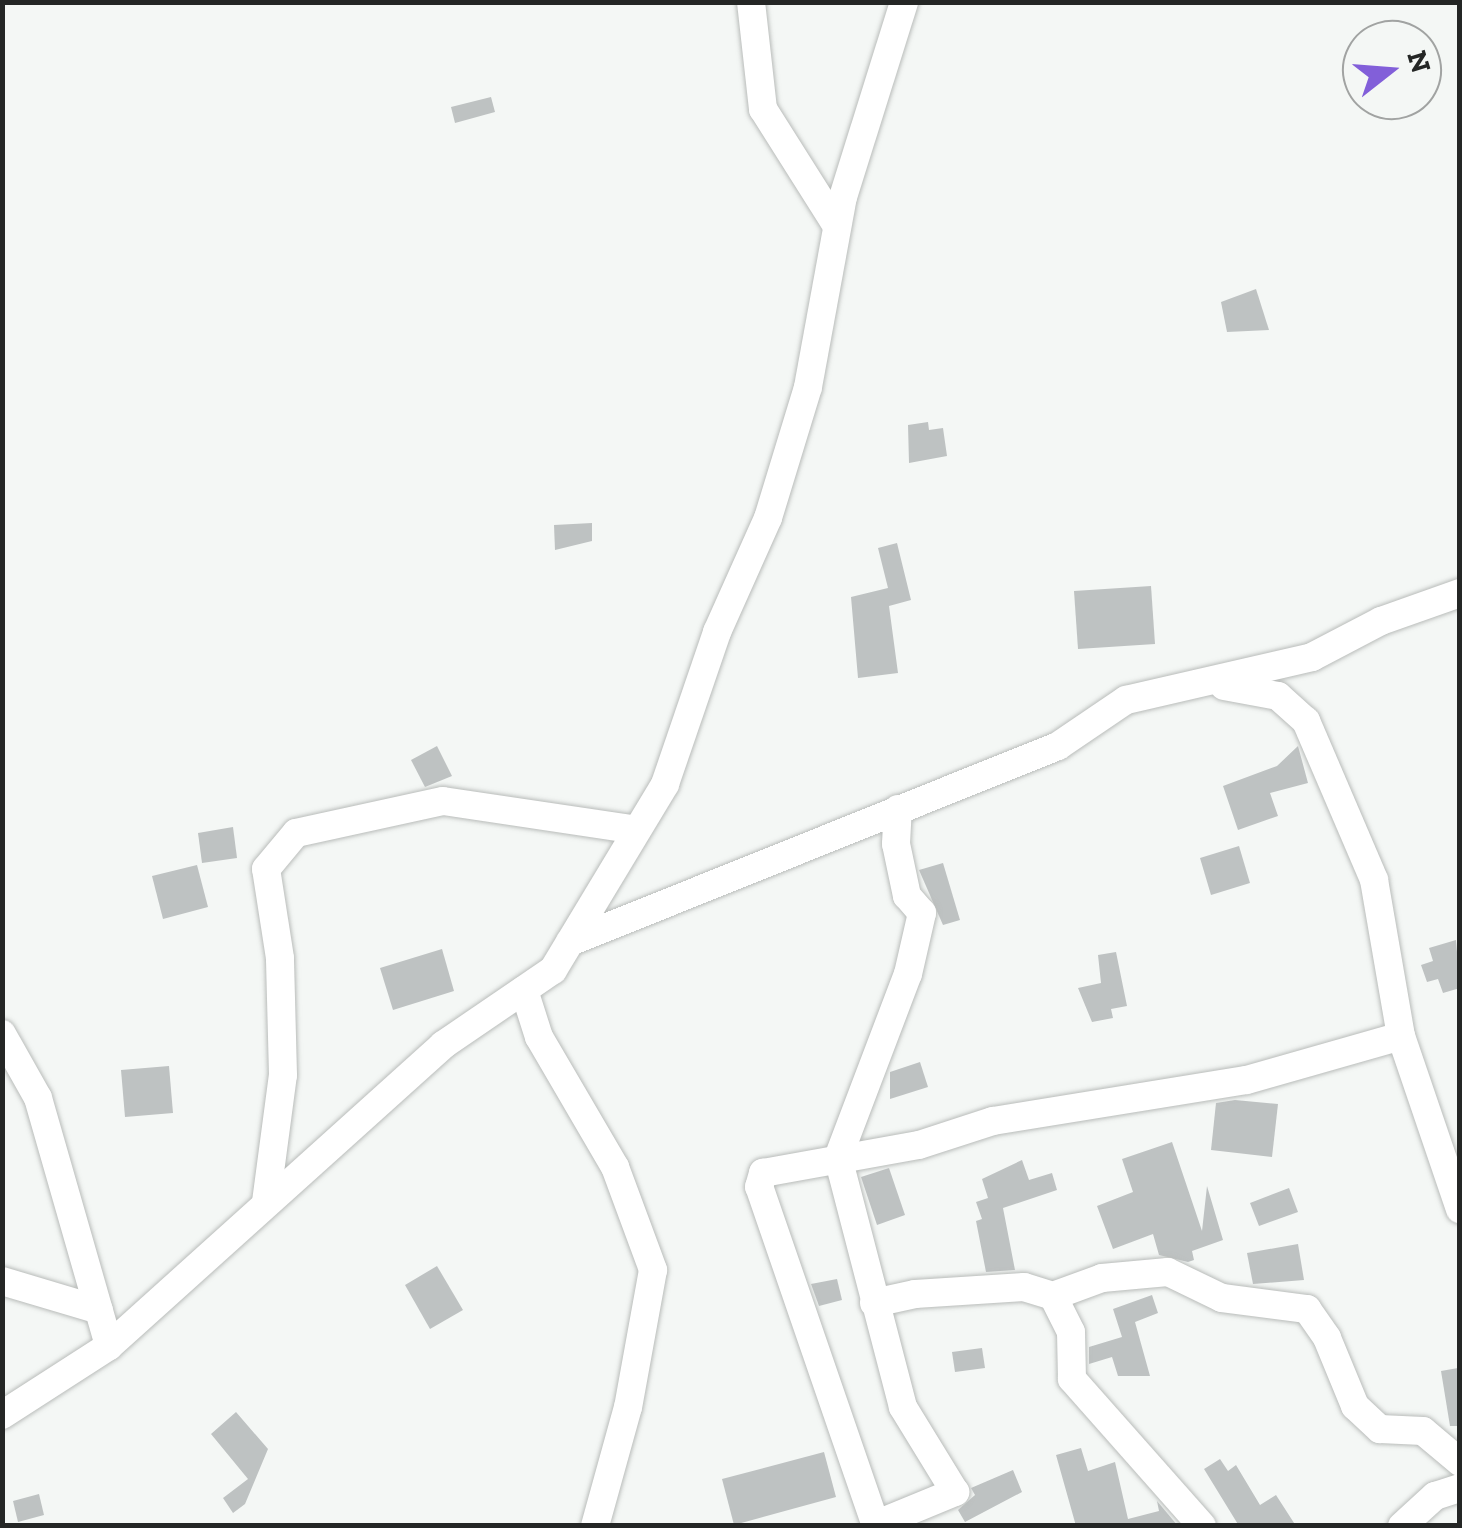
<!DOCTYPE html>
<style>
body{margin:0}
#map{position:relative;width:1462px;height:1528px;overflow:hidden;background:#f4f7f5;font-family:"Zilla Slab",serif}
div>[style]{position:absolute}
.building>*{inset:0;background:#bec2c2}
.roads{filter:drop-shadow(0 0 2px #b9bcba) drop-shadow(0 0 2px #b9bcba)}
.minor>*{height:28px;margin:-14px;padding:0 14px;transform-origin:14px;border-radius:14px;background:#fff}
span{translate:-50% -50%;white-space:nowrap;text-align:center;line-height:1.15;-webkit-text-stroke:8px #f4f7f5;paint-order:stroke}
.frame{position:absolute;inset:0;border:5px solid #242625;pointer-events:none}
.north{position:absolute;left:1342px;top:20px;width:100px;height:100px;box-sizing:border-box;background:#f4f7f5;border:2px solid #a1a3a2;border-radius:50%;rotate:73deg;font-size:28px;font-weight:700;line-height:40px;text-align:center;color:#242625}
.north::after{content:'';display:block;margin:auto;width:35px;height:45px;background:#825fd9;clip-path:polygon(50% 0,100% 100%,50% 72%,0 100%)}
</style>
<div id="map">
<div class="building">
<i style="clip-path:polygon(491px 97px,495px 112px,455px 123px,451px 107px)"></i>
<i style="clip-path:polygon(1256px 289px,1269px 330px,1227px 332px,1221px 302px)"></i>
<i style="clip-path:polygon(928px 422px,929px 430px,943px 428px,947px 456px,909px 463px,908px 425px)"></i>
<i style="clip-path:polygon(592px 523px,592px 541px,555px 550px,554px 525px)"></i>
<i style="clip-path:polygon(897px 543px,911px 600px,889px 606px,898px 673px,858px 678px,851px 597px,888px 588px,878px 548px)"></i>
<i style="clip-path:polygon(1151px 586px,1155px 644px,1078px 649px,1074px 591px)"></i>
<i style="clip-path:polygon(437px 746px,452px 776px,425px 787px,411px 760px)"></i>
<i style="clip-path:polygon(1298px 746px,1308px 783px,1270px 793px,1278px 816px,1238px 830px,1223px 786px,1277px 766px)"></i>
<i style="clip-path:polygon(233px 827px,237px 858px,202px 863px,198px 833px)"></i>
<i style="clip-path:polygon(1239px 846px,1250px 883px,1211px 895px,1200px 858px)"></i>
<i style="clip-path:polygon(943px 863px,960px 920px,943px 925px,919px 870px)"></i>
<i style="clip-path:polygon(197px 865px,208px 907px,163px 919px,152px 876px)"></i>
<i style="clip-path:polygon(1456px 940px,1460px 988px,1443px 993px,1438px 979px,1427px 982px,1421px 965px,1433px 961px,1429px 948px)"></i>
<i style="clip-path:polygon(442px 949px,454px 991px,393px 1010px,380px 968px)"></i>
<i style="clip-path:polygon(1116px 952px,1127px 1006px,1111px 1009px,1113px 1018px,1092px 1022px,1078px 988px,1101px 983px,1098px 955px)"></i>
<i style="clip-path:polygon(920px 1062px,928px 1087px,890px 1099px,890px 1072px)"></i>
<i style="clip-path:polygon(169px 1066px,173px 1113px,125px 1117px,121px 1070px)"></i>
<i style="clip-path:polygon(1235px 1100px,1278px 1104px,1272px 1157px,1211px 1150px,1216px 1103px)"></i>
<i style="clip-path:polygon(1172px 1142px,1202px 1231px,1207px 1186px,1223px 1240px,1192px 1251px,1194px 1260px,1188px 1262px,1159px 1255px,1153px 1234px,1113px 1249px,1097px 1206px,1133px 1192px,1122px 1159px)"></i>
<i style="clip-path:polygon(1022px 1160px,1029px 1180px,1052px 1173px,1057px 1190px,1003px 1208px,1015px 1270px,986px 1272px,976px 1221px,982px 1219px,976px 1202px,988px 1198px,982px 1179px)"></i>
<i style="clip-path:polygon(889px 1168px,905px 1215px,877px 1225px,861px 1177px)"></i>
<i style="clip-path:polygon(1289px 1188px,1298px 1212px,1259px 1226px,1250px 1203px)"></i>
<i style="clip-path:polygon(1298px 1244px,1304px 1280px,1253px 1284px,1247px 1253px)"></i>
<i style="clip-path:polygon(437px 1266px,463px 1310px,430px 1329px,405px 1285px)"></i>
<i style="clip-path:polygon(837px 1279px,842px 1300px,819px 1306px,811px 1284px)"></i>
<i style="clip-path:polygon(1152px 1295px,1158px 1313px,1135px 1322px,1150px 1376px,1118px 1376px,1112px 1357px,1089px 1364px,1089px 1347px,1122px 1337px,1113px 1309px)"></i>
<i style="clip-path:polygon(982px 1348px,985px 1368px,955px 1372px,952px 1352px)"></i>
<i style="clip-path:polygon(1458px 1368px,1460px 1426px,1450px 1426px,1441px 1371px)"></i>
<i style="clip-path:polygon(236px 1412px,268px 1449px,245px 1504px,233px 1513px,223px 1498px,248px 1479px,211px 1434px)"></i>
<i style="clip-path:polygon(1081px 1448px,1088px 1471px,1115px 1462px,1128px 1519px,1159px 1511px,1157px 1501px,1178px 1526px,1076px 1526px,1056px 1455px)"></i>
<i style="clip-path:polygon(824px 1452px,836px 1497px,734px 1525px,722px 1479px)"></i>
<i style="clip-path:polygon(1220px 1459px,1228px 1471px,1236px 1465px,1260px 1505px,1276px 1495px,1296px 1526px,1239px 1526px,1204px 1469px)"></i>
<i style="clip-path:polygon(1013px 1470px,1022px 1492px,965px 1522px,958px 1510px,975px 1495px,971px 1488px)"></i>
<i style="clip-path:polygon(39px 1494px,44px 1515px,18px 1522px,13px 1501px)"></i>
</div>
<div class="roads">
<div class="minor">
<i style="left:751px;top:2px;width:108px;rotate:83.6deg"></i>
<i style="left:763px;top:109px;width:138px;rotate:57.7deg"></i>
<i style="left:1224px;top:686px;width:55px;rotate:10.5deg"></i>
<i style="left:1278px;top:696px;width:38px;rotate:42deg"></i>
<i style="left:1306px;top:721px;width:173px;rotate:66.8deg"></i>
<i style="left:1374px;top:880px;width:158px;rotate:80.2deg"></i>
<i style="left:1401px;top:1036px;width:183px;rotate:71.2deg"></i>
<i style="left:570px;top:942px;width:526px;rotate:-21.88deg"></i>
<i style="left:1058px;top:746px;width:82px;rotate:-34.1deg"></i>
<i style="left:1126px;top:700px;width:191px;rotate:-13deg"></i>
<i style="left:1312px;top:657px;width:78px;rotate:-27.6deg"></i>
<i style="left:1381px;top:621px;width:84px;rotate:-19.5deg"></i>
<i style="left:524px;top:990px;width:49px;rotate:72.3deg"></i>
<i style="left:539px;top:1037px;width:151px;rotate:59.7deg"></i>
<i style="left:615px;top:1167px;width:110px;rotate:69.7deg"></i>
<i style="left:653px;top:1270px;width:139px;rotate:100.3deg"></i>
<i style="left:628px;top:1407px;width:123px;rotate:105.5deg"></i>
<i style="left:2px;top:1034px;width:73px;rotate:60.6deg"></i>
<i style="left:38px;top:1098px;width:258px;rotate:74deg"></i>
<i style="left:266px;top:1202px;width:128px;rotate:-82.4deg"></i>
<i style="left:283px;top:1075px;width:117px;rotate:-91.5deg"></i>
<i style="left:280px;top:958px;width:90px;rotate:-98.9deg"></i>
<i style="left:266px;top:869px;width:47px;rotate:-50.2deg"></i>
<i style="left:296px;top:833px;width:150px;rotate:-12.3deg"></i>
<i style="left:443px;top:801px;width:196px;rotate:8.5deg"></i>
<i style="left:2px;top:1281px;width:101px;rotate:16.6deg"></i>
<i style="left:1053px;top:1296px;width:40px;rotate:63.4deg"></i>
<i style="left:1071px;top:1332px;width:47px;rotate:88.8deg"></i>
<i style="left:1072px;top:1379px;width:196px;rotate:48.5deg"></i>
<i style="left:874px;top:1303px;width:42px;rotate:-12.4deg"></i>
<i style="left:915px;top:1294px;width:109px;rotate:-3.7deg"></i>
<i style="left:1024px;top:1287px;width:30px;rotate:17deg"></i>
<i style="left:1053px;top:1296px;width:52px;rotate:-20.2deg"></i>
<i style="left:1102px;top:1278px;width:66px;rotate:-5.2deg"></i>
<i style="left:1168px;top:1272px;width:60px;rotate:25.7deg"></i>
<i style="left:1222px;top:1298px;width:86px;rotate:7.4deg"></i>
<i style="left:1307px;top:1309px;width:35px;rotate:55deg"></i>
<i style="left:1327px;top:1338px;width:74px;rotate:67.6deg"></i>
<i style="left:1355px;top:1406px;width:34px;rotate:43deg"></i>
<i style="left:1380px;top:1429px;width:43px;rotate:2.7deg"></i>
<i style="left:1423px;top:1431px;width:48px;rotate:40deg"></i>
<i style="left:2px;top:1415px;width:127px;rotate:-32.8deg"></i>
<i style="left:109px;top:1346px;width:450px;rotate:-42deg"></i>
<i style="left:443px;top:1045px;width:133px;rotate:-34.3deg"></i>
<i style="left:553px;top:970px;width:217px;rotate:-58.9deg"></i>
<i style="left:665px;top:784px;width:161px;rotate:-71.1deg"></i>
<i style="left:717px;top:632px;width:125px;rotate:-65.9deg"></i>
<i style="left:768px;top:518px;width:137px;rotate:-73deg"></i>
<i style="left:808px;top:387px;width:193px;rotate:-79.6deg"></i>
<i style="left:843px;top:197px;width:204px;rotate:-72.6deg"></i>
<i style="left:875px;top:1525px;width:87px;rotate:-22.4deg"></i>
<i style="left:955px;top:1492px;width:100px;rotate:-121.5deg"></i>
<i style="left:903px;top:1407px;width:257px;rotate:-104.6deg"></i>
<i style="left:838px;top:1158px;width:197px;rotate:-69.2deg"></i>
<i style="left:908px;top:974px;width:63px;rotate:-77.1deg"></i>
<i style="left:922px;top:913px;width:23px;rotate:-131deg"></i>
<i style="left:907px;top:896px;width:53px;rotate:-101.9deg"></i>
<i style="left:896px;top:844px;width:35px;rotate:-87deg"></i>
<i style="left:876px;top:1526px;width:359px;rotate:-109deg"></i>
<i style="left:759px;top:1187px;width:15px;rotate:-74deg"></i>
<i style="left:763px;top:1173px;width:158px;rotate:-10.2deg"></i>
<i style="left:919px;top:1145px;width:78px;rotate:-18deg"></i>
<i style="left:993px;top:1121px;width:257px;rotate:-9.2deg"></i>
<i style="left:1247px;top:1080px;width:160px;rotate:-15.9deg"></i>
<i style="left:1402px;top:1526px;width:45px;rotate:-42.3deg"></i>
<i style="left:1435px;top:1496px;width:26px;rotate:-18deg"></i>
</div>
</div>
<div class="frame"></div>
<div class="north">N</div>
</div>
